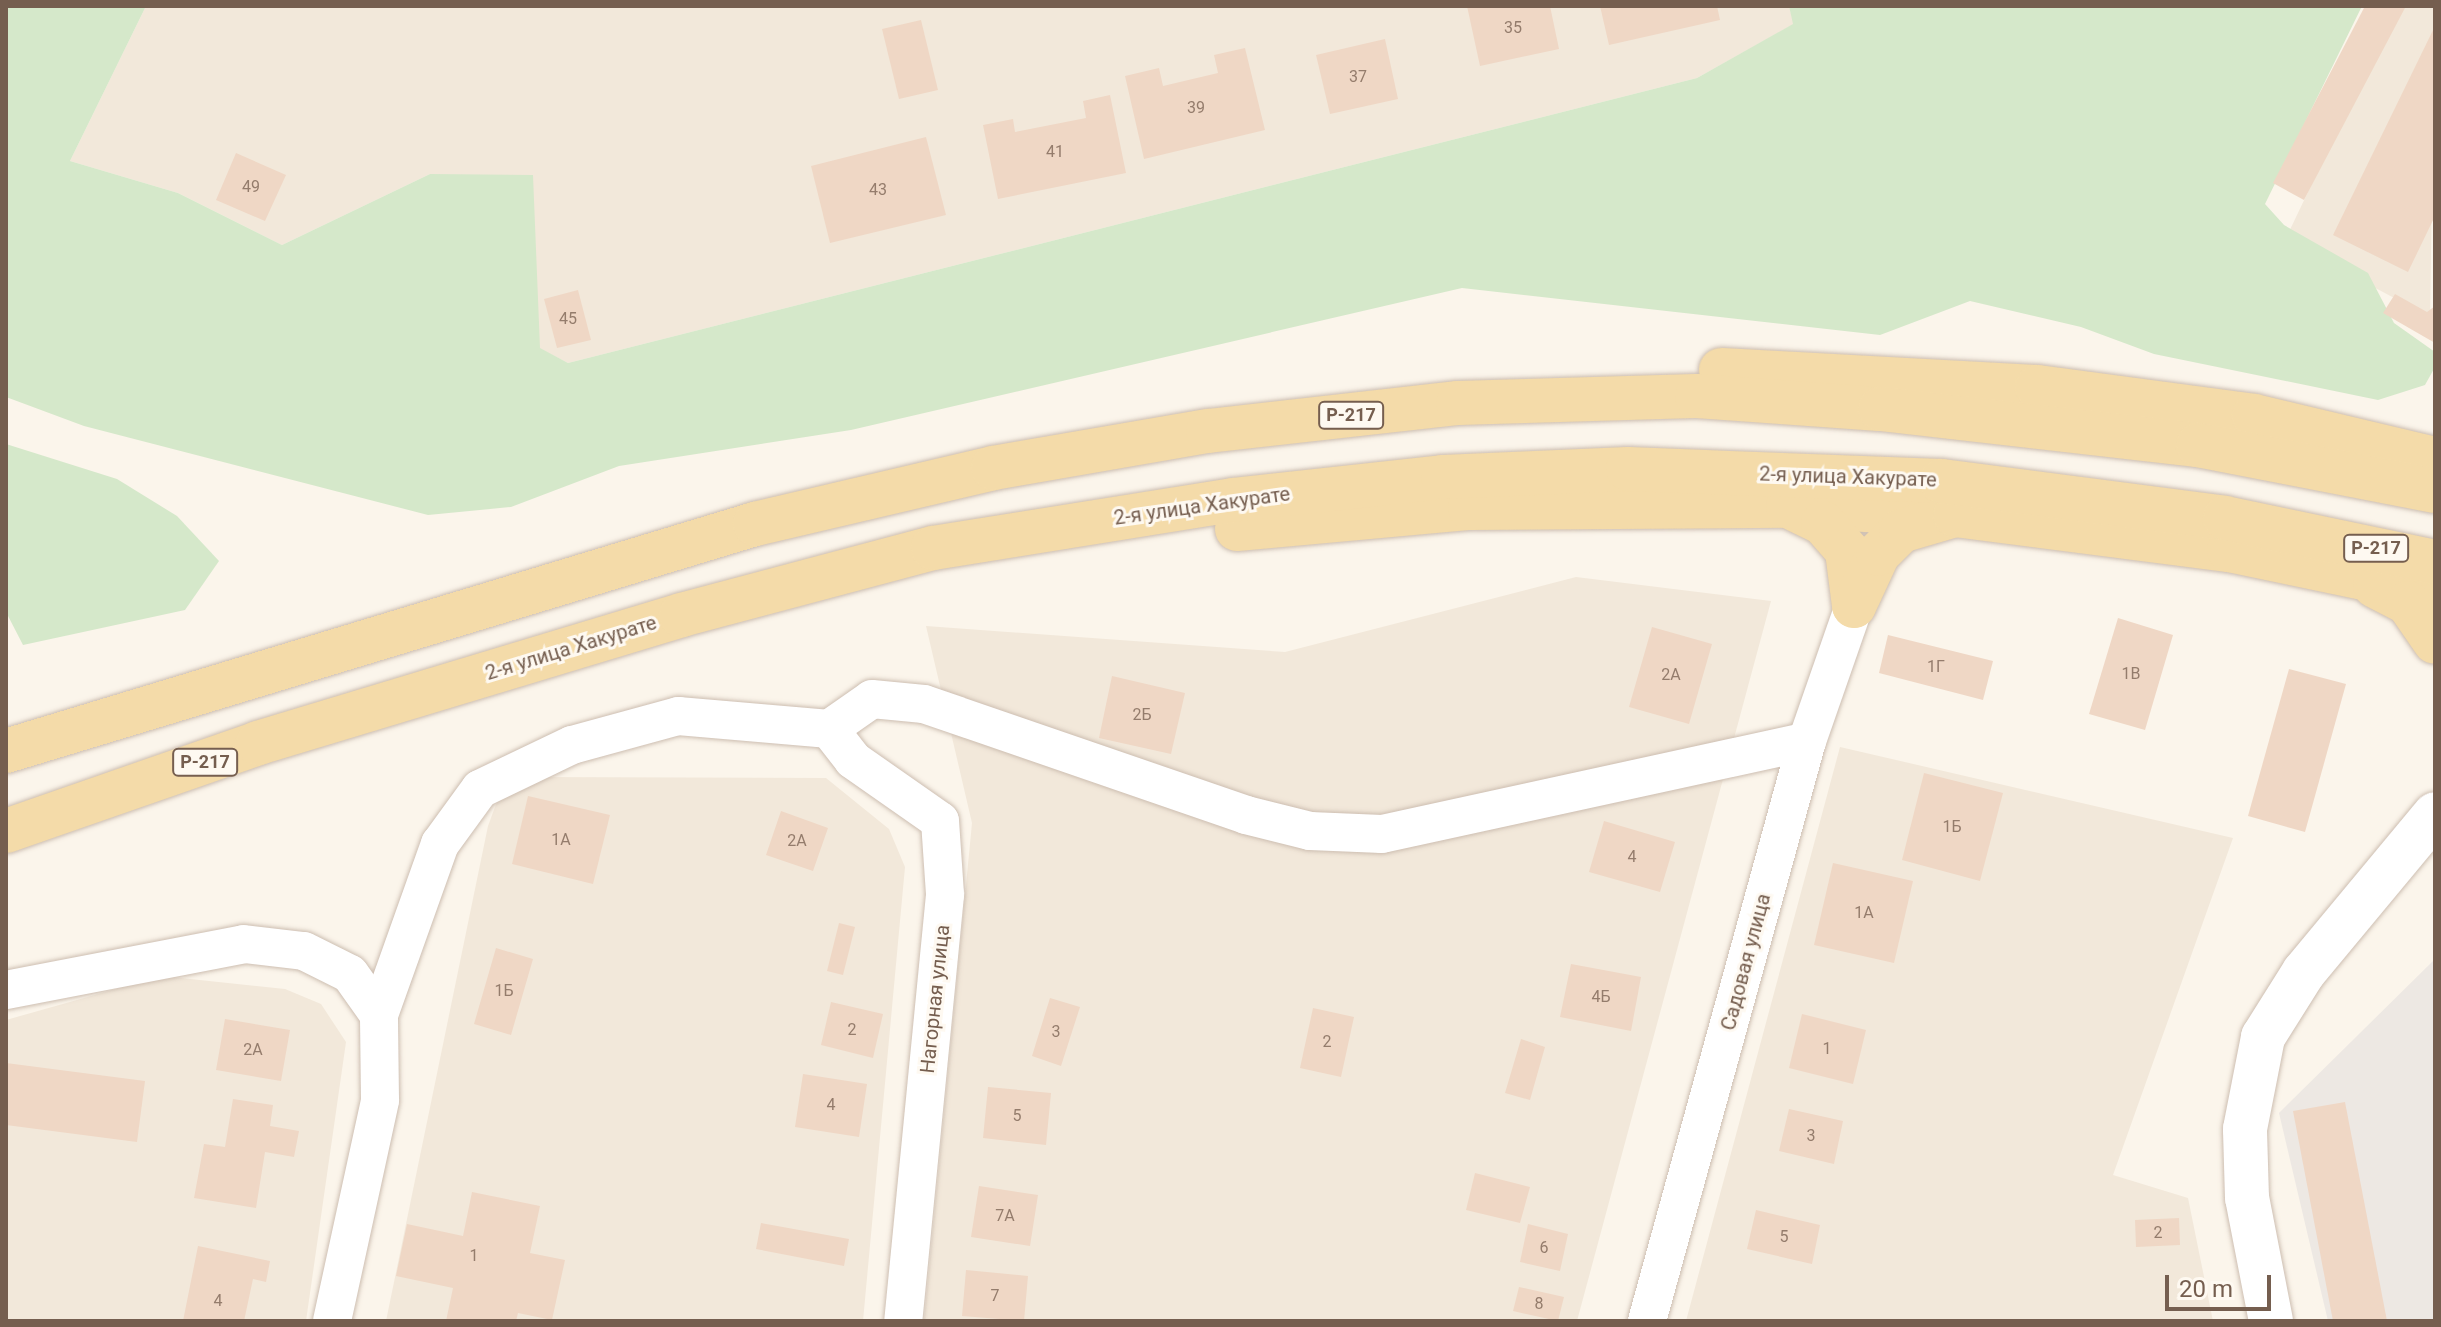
<!DOCTYPE html>
<meta charset="utf-8">
<style>
body{margin:0}
#map{position:relative;width:2441px;height:1327px;overflow:hidden;background:#fbf5eb;font-family:Roboto,sans-serif}
div>[style]{position:absolute}
.residential>*{inset:0;background:#f2e8da}
.industrial>*{inset:0;background:#ede8e3}
.green>*{inset:0;background:#d5e8ca}
.building>*{inset:0;background:#efd7c5}
.roads{filter:drop-shadow(0 0 2px #cdbeb1) drop-shadow(0 0 2px #cdbeb1)}
.minor>*{height:38px;margin:-19px;padding:0 19px;transform-origin:19px;border-radius:19px;background:#fff}
.secondary>*{height:44px;margin:-22px;padding:0 22px;transform-origin:22px;border-radius:22px;background:#fff}
.primary>*{height:44px;margin:-22px;padding:0 22px;transform-origin:22px;border-radius:22px;background:#f4dba9}
span{translate:-50% -50%;white-space:nowrap;text-align:center;line-height:1.15;-webkit-text-stroke:6px #fef9f1;paint-order:stroke}
.number-label{font-size:16px;color:#947c6c}
.number-label span{-webkit-text-stroke-width:0}
.shield-label span{padding:2px 6px;background:#fef9f1;border:2px solid;border-radius:6px;-webkit-text-stroke-width:0}
.shield-label{font-size:18px;color:#755e4f;font-weight:700}
.street-label{font-size:20px;color:#755e4f}
.frame{position:absolute;inset:0;border:8px solid #755e4f;pointer-events:none}
.scale{position:absolute;left:2165px;top:1275px;width:106px;height:36px;box-sizing:border-box;border:4px solid #755e4f;border-top:0;padding-left:10px;font-size:24px;line-height:28px;white-space:nowrap;color:#755e4f;-webkit-text-stroke:6px #fef9f1;paint-order:stroke}
</style>
<div id="map">
<div class="residential">
<i style="clip-path:polygon(146px 6px,1789px 6px,1794px 24px,1697px 78px,568px 363px,540px 349px,430px 174px,282px 245px,178px 193px,70px 161px)"></i>
<i style="clip-path:polygon(2397px 6px,2435px 6px,2430px 317px,2285px 240px)"></i>
<i style="clip-path:polygon(1576px 577px,1771px 601px,1577px 1321px,924px 1321px,972px 823px,926px 626px,1285px 652px)"></i>
<i style="clip-path:polygon(1840px 747px,2233px 838px,2113px 1175px,2188px 1198px,2213px 1321px,1686px 1321px)"></i>
<i style="clip-path:polygon(530px 777px,826px 778px,889px 829px,905px 867px,863px 1321px,386px 1321px,488px 826px,501px 791px)"></i>
<i style="clip-path:polygon(162px 976px,285px 989px,321px 1004px,346px 1042px,306px 1321px,6px 1321px,6px 1020px)"></i>
</div>
<div class="industrial">
<i style="clip-path:polygon(2435px 959px,2435px 1321px,2328px 1321px,2279px 1113px)"></i>
</div>
<div class="green">
<i style="clip-path:polygon(6px 6px,146px 6px,70px 161px,178px 193px,282px 245px,430px 174px,533px 175px,540px 348px,568px 363px,1697px 78px,1793px 24px,1789px 6px,2362px 6px,2265px 204px,2284px 225px,2368px 273px,2394px 323px,2435px 352px,2435px 367px,2425px 385px,2378px 400px,2154px 354px,2081px 327px,1970px 301px,1880px 335px,1462px 288px,851px 430px,619px 466px,511px 507px,428px 515px,84px 426px,6px 397px)"></i>
<i style="clip-path:polygon(6px 444px,117px 479px,177px 516px,219px 561px,185px 610px,23px 645px,6px 612px)"></i>
</div>
<div class="building">
<i style="clip-path:polygon(1467px 6px,1550px 6px,1559px 49px,1480px 66px)"></i>
<i style="clip-path:polygon(1600px 6px,1717px 6px,1720px 20px,1609px 45px)"></i>
<i style="clip-path:polygon(2365px 6px,2406px 6px,2304px 200px,2273px 183px)"></i>
<i style="clip-path:polygon(921px 20px,938px 90px,899px 99px,882px 29px)"></i>
<i style="clip-path:polygon(2435px 26px,2435px 216px,2408px 272px,2333px 235px)"></i>
<i style="clip-path:polygon(1385px 39px,1398px 99px,1330px 114px,1316px 55px)"></i>
<i style="clip-path:polygon(1245px 48px,1265px 130px,1144px 159px,1125px 76px,1159px 68px,1163px 86px,1218px 73px,1214px 55px)"></i>
<i style="clip-path:polygon(1110px 95px,1126px 173px,998px 199px,983px 125px,1013px 119px,1015px 132px,1086px 118px,1083px 101px)"></i>
<i style="clip-path:polygon(926px 137px,946px 215px,830px 243px,811px 166px)"></i>
<i style="clip-path:polygon(236px 153px,286px 175px,265px 221px,216px 200px)"></i>
<i style="clip-path:polygon(578px 290px,591px 340px,557px 348px,544px 299px)"></i>
<i style="clip-path:polygon(2395px 294px,2427px 312px,2435px 306px,2435px 343px,2383px 313px)"></i>
<i style="clip-path:polygon(2118px 618px,2173px 635px,2145px 730px,2089px 714px)"></i>
<i style="clip-path:polygon(1652px 627px,1712px 644px,1689px 724px,1629px 707px)"></i>
<i style="clip-path:polygon(1888px 635px,1993px 661px,1983px 700px,1879px 673px)"></i>
<i style="clip-path:polygon(2289px 669px,2346px 684px,2305px 832px,2248px 816px)"></i>
<i style="clip-path:polygon(1112px 676px,1185px 693px,1171px 754px,1099px 738px)"></i>
<i style="clip-path:polygon(1924px 773px,2003px 793px,1980px 881px,1902px 860px)"></i>
<i style="clip-path:polygon(528px 796px,610px 815px,593px 884px,512px 864px)"></i>
<i style="clip-path:polygon(781px 811px,828px 828px,813px 871px,766px 855px)"></i>
<i style="clip-path:polygon(1604px 821px,1675px 842px,1660px 892px,1589px 872px)"></i>
<i style="clip-path:polygon(1833px 863px,1913px 881px,1894px 963px,1814px 945px)"></i>
<i style="clip-path:polygon(839px 923px,855px 927px,843px 975px,827px 971px)"></i>
<i style="clip-path:polygon(496px 948px,533px 959px,511px 1035px,474px 1024px)"></i>
<i style="clip-path:polygon(1571px 964px,1641px 977px,1631px 1031px,1560px 1017px)"></i>
<i style="clip-path:polygon(1050px 998px,1080px 1007px,1061px 1066px,1032px 1056px)"></i>
<i style="clip-path:polygon(831px 1002px,883px 1014px,873px 1058px,821px 1045px)"></i>
<i style="clip-path:polygon(1313px 1008px,1354px 1017px,1341px 1077px,1300px 1068px)"></i>
<i style="clip-path:polygon(1802px 1014px,1866px 1030px,1853px 1084px,1789px 1068px)"></i>
<i style="clip-path:polygon(225px 1019px,290px 1030px,281px 1081px,216px 1070px)"></i>
<i style="clip-path:polygon(1521px 1039px,1545px 1047px,1530px 1100px,1505px 1093px)"></i>
<i style="clip-path:polygon(6px 1063px,145px 1081px,137px 1142px,6px 1125px)"></i>
<i style="clip-path:polygon(803px 1074px,867px 1084px,859px 1137px,795px 1127px)"></i>
<i style="clip-path:polygon(988px 1087px,1051px 1093px,1046px 1145px,983px 1138px)"></i>
<i style="clip-path:polygon(233px 1099px,273px 1105px,270px 1126px,299px 1131px,294px 1157px,265px 1152px,256px 1208px,194px 1198px,204px 1144px,225px 1147px)"></i>
<i style="clip-path:polygon(2345px 1102px,2387px 1321px,2333px 1321px,2293px 1111px)"></i>
<i style="clip-path:polygon(1789px 1109px,1843px 1121px,1834px 1164px,1779px 1151px)"></i>
<i style="clip-path:polygon(1475px 1173px,1530px 1187px,1520px 1223px,1466px 1210px)"></i>
<i style="clip-path:polygon(979px 1186px,1038px 1195px,1030px 1246px,971px 1237px)"></i>
<i style="clip-path:polygon(472px 1192px,540px 1206px,530px 1253px,565px 1260px,552px 1320px,518px 1313px,516px 1321px,446px 1321px,453px 1288px,396px 1276px,407px 1224px,463px 1236px)"></i>
<i style="clip-path:polygon(1756px 1210px,1820px 1225px,1812px 1264px,1747px 1249px)"></i>
<i style="clip-path:polygon(2179px 1218px,2180px 1245px,2136px 1247px,2135px 1220px)"></i>
<i style="clip-path:polygon(761px 1223px,849px 1239px,844px 1266px,756px 1249px)"></i>
<i style="clip-path:polygon(1528px 1224px,1568px 1234px,1560px 1271px,1520px 1262px)"></i>
<i style="clip-path:polygon(198px 1246px,270px 1261px,266px 1282px,253px 1279px,244px 1321px,183px 1321px)"></i>
<i style="clip-path:polygon(966px 1270px,1028px 1276px,1024px 1321px,962px 1316px)"></i>
<i style="clip-path:polygon(1519px 1287px,1564px 1297px,1558px 1321px,1513px 1311px)"></i>
</div>
<div class="roads">
<div class="minor">
<i style="left:829px;top:729px;width:39px;rotate:52deg"></i>
<i style="left:853px;top:760px;width:106px;rotate:35deg"></i>
<i style="left:940px;top:821px;width:74px;rotate:86.1deg"></i>
<i style="left:945px;top:895px;width:428px;rotate:95.6deg"></i>
<i style="left:6px;top:990px;width:242px;rotate:-10.9deg"></i>
<i style="left:244px;top:944px;width:60px;rotate:6.7deg"></i>
<i style="left:304px;top:951px;width:51px;rotate:26.6deg"></i>
<i style="left:350px;top:974px;width:50px;rotate:54.7deg"></i>
<i style="left:379px;top:1015px;width:182px;rotate:-70.4deg"></i>
<i style="left:440px;top:844px;width:68px;rotate:-54deg"></i>
<i style="left:480px;top:789px;width:102px;rotate:-25.6deg"></i>
<i style="left:572px;top:745px;width:110px;rotate:-15.3deg"></i>
<i style="left:678px;top:716px;width:152px;rotate:4.9deg"></i>
<i style="left:829px;top:729px;width:52px;rotate:-34.9deg"></i>
<i style="left:872px;top:699px;width:52px;rotate:5.5deg"></i>
<i style="left:924px;top:704px;width:341px;rotate:19deg"></i>
<i style="left:1246px;top:815px;width:66px;rotate:14deg"></i>
<i style="left:1310px;top:831px;width:72px;rotate:2.4deg"></i>
<i style="left:1382px;top:834px;width:435px;rotate:-12.3deg"></i>
<i style="left:332px;top:1321px;width:226px;rotate:-77.7deg"></i>
<i style="left:380px;top:1100px;width:85px;rotate:-90.7deg"></i>
<i style="left:1647px;top:1321px;width:602px;rotate:-74.58deg"></i>
<i style="left:1807px;top:741px;width:143px;rotate:-70.8deg"></i>
</div>
<div class="secondary">
<i style="left:2271px;top:1321px;width:125px;rotate:-101deg"></i>
<i style="left:2247px;top:1198px;width:69px;rotate:-91.7deg"></i>
<i style="left:2245px;top:1129px;width:94px;rotate:-78.9deg"></i>
<i style="left:2263px;top:1037px;width:77px;rotate:-57.8deg"></i>
<i style="left:2304px;top:972px;width:205px;rotate:-50.3deg"></i>
</div>
<div class="primary">
<i style="left:1721px;top:370px;width:316px;rotate:3.1deg"></i>
<i style="left:2037px;top:387px;width:219px;rotate:7.6deg"></i>
<i style="left:2254px;top:416px;width:186px;rotate:13.4deg"></i>
<i style="left:1790px;top:506px;width:147px;rotate:3.1deg"></i>
<i style="left:1237px;top:529px;width:234px;rotate:-5.2deg"></i>
<i style="left:1470px;top:508px;width:318px;rotate:-0.4deg"></i>
<i style="left:1788px;top:506px;width:39px;rotate:26deg"></i>
<i style="left:1823px;top:523px;width:37px;rotate:49deg"></i>
<i style="left:1847px;top:551px;width:55px;rotate:82.7deg"></i>
<i style="left:1854px;top:606px;width:57px;rotate:-65.2deg"></i>
<i style="left:1878px;top:554px;width:33px;rotate:-45deg"></i>
<i style="left:1901px;top:531px;width:56px;rotate:-16.5deg"></i>
<i style="left:1955px;top:515px;width:276px;rotate:7.3deg"></i>
<i style="left:2229px;top:550px;width:210px;rotate:11.8deg"></i>
<i style="left:2375px;top:586px;width:37px;rotate:27deg"></i>
<i style="left:2408px;top:603px;width:47px;rotate:55.3deg"></i>
<i style="left:6px;top:751px;width:783px;rotate:-16.86deg"></i>
<i style="left:755px;top:524px;width:244px;rotate:-13.2deg"></i>
<i style="left:993px;top:468px;width:218px;rotate:-9.8deg"></i>
<i style="left:1208px;top:431px;width:252px;rotate:-6.4deg"></i>
<i style="left:1458px;top:403px;width:239px;rotate:-1.7deg"></i>
<i style="left:1697px;top:396px;width:183px;rotate:4.1deg"></i>
<i style="left:1880px;top:409px;width:320px;rotate:6.5deg"></i>
<i style="left:2198px;top:445px;width:241px;rotate:11deg"></i>
<i style="left:6px;top:831px;width:267px;rotate:-19.2deg"></i>
<i style="left:258px;top:743px;width:442px;rotate:-16.8deg"></i>
<i style="left:681px;top:615px;width:261px;rotate:-14.9deg"></i>
<i style="left:933px;top:548px;width:303px;rotate:-9.1deg"></i>
<i style="left:1232px;top:500px;width:212px;rotate:-6.2deg"></i>
<i style="left:1443px;top:477px;width:185px;rotate:-2.5deg"></i>
<i style="left:1628px;top:469px;width:313px;rotate:2.2deg"></i>
<i style="left:1941px;top:481px;width:286px;rotate:7.4deg"></i>
<i style="left:2225px;top:518px;width:215px;rotate:11.8deg"></i>
</div>
</div>
<div class="number-label">
<span style="left:1513px;top:28px">35</span>
<span style="left:1358px;top:77px">37</span>
<span style="left:1196px;top:108px">39</span>
<span style="left:1055px;top:152px">41</span>
<span style="left:251px;top:187px">49</span>
<span style="left:878px;top:190px">43</span>
<span style="left:568px;top:319px">45</span>
<span style="left:1936px;top:667px">1Г</span>
<span style="left:2131px;top:674px">1В</span>
<span style="left:1671px;top:675px">2А</span>
<span style="left:1142px;top:715px">2Б</span>
<span style="left:1952px;top:827px">1Б</span>
<span style="left:561px;top:840px">1А</span>
<span style="left:797px;top:841px">2А</span>
<span style="left:1632px;top:857px">4</span>
<span style="left:1864px;top:913px">1А</span>
<span style="left:504px;top:991px">1Б</span>
<span style="left:1601px;top:997px">4Б</span>
<span style="left:852px;top:1030px">2</span>
<span style="left:1056px;top:1032px">3</span>
<span style="left:1327px;top:1042px">2</span>
<span style="left:1827px;top:1049px">1</span>
<span style="left:253px;top:1050px">2А</span>
<span style="left:831px;top:1105px">4</span>
<span style="left:1017px;top:1116px">5</span>
<span style="left:1811px;top:1136px">3</span>
<span style="left:1005px;top:1216px">7А</span>
<span style="left:2158px;top:1233px">2</span>
<span style="left:1784px;top:1237px">5</span>
<span style="left:1544px;top:1248px">6</span>
<span style="left:474px;top:1256px">1</span>
<span style="left:995px;top:1296px">7</span>
<span style="left:218px;top:1301px">4</span>
<span style="left:1539px;top:1304px">8</span>
</div>
<div class="shield-label">
<span style="left:1351px;top:415px">Р-217</span>
<span style="left:2376px;top:548px">Р-217</span>
<span style="left:205px;top:762px">Р-217</span>
</div>
<div class="street-label">
<span style="left:1848px;top:477px;rotate:2deg">2-я улица Хакурате</span>
<span style="left:1202px;top:506px;rotate:-8deg">2-я улица Хакурате</span>
<span style="left:571px;top:648px;rotate:-17deg">2-я улица Хакурате</span>
<span style="left:1746px;top:962px;rotate:-75deg">Садовая улица</span>
<span style="left:935px;top:999px;rotate:-84deg">Нагорная улица</span>
</div>
<div class="frame"></div>
<div class="scale">20 m</div>
</div>
